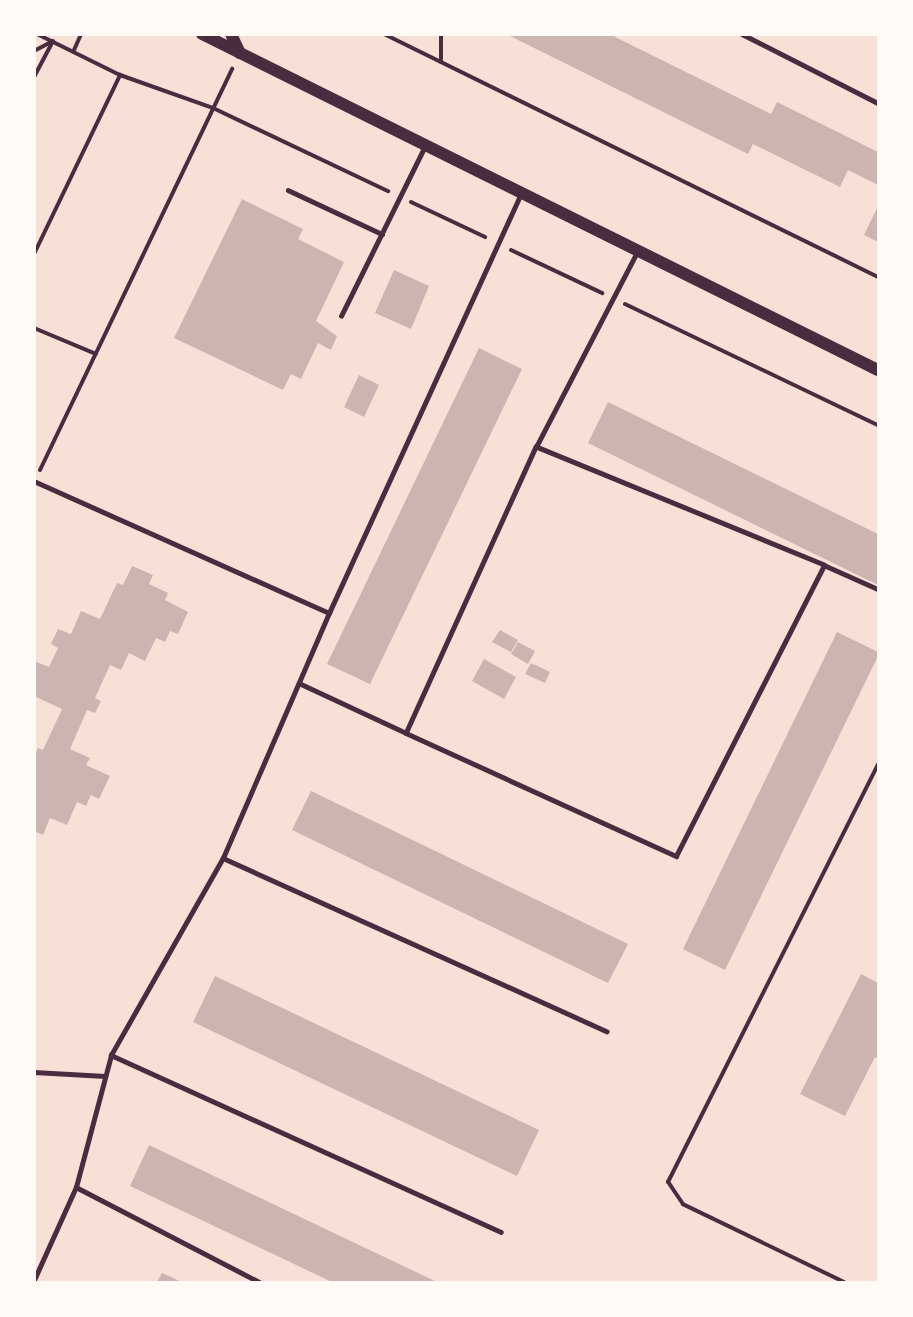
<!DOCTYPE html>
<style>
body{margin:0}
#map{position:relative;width:913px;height:1317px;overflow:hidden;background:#f7e1d7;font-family:"Playfair Display",serif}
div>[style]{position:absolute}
.building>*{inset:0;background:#ccb4b1}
.path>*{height:4px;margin:-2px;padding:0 2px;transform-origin:2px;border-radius:2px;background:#4a2c40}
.service>*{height:4.5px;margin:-2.25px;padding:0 2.25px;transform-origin:2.25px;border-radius:2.25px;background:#4a2c40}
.secondary>*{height:12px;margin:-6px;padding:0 6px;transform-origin:6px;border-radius:6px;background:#4a2c40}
span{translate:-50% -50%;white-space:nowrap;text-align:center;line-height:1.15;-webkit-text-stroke:6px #fffaf5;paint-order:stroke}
.frame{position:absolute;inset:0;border:36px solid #fffaf5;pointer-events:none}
</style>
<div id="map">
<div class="building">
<i style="clip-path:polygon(506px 34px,609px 34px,771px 114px,777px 102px,878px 152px,878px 185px,848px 170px,840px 187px,753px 144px,748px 154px)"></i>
<i style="clip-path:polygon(242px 199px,303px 229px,298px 239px,344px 262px,316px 321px,337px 336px,331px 350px,318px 343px,301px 379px,291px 374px,283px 390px,174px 338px)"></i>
<i style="clip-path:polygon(878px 206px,878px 242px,864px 235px)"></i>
<i style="clip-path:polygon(394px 270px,429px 286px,411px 329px,375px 313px)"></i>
<i style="clip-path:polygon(479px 348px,522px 369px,370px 684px,327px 664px)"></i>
<i style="clip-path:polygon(359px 375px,379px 385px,364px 417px,344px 407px)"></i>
<i style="clip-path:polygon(608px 402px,878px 534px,878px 585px,588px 443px)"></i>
<i style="clip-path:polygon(132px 566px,153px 575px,149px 584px,168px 593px,165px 600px,188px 612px,178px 634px,170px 631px,165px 642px,156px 638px,145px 661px,129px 653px,121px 670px,110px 665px,95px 698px,101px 701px,95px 713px,87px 710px,70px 749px,90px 758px,86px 765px,110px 776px,99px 799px,91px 795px,86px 806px,77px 802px,67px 825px,50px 818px,43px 835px,34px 831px,34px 756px,38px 748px,43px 750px,62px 709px,34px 696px,34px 661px,49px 667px,58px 648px,51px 644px,58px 629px,71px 634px,81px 611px,100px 619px,117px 583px,123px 585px)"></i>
<i style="clip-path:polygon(500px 630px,518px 640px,511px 652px,492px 642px)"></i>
<i style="clip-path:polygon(837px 632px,878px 652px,878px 656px,725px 970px,683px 949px)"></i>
<i style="clip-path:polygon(518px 642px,535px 651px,528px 664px,511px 654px)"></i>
<i style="clip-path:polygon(484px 659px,516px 677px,504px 699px,472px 681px)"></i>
<i style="clip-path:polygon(531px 663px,550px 672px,545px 683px,525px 674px)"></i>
<i style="clip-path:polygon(311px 791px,628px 944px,608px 983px,292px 830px)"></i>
<i style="clip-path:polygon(861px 974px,878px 983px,878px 1059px,875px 1057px,845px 1116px,800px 1094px)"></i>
<i style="clip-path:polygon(215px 976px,539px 1130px,517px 1176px,193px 1022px)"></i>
<i style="clip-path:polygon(149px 1145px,437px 1282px,332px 1282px,130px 1186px)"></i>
<i style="clip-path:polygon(162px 1273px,182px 1282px,157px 1282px)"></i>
</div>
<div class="path">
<i style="left:37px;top:34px;width:93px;rotate:26.3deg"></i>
<i style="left:120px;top:75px;width:99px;rotate:19.5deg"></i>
<i style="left:213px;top:108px;width:194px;rotate:25.4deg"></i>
<i style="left:384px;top:34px;width:551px;rotate:26.19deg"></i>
<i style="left:74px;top:50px;width:17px;rotate:-66deg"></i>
<i style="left:34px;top:51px;width:21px;rotate:-28deg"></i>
<i style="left:53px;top:41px;width:41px;rotate:117.8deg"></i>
<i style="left:441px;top:62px;width:28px;rotate:-90deg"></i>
<i style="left:411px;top:202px;width:82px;rotate:25.3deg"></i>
<i style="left:511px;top:250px;width:101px;rotate:25.3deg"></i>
<i style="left:34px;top:254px;width:199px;rotate:-64.3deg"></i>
<i style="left:625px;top:304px;width:280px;rotate:25.6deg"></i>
<i style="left:34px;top:328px;width:67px;rotate:22.8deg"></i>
<i style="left:40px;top:470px;width:445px;rotate:-64.4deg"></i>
<i style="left:844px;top:1282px;width:179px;rotate:-154.2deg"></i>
<i style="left:683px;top:1204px;width:27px;rotate:-124deg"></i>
<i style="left:668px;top:1182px;width:468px;rotate:-63.3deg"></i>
</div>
<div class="service">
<i style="left:742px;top:34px;width:153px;rotate:26.9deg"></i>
<i style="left:288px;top:190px;width:104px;rotate:25.1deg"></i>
<i style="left:341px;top:316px;width:190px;rotate:-63.7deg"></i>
<i style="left:536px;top:447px;width:220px;rotate:-62.6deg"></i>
<i style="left:34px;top:481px;width:323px;rotate:24.1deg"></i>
<i style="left:824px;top:565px;width:59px;rotate:24deg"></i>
<i style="left:299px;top:683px;width:118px;rotate:25deg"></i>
<i style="left:406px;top:733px;width:297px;rotate:24.5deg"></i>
<i style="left:676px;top:856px;width:326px;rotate:-63deg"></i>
<i style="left:824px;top:565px;width:311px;rotate:-157.7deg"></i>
<i style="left:536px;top:447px;width:314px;rotate:114.4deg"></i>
<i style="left:223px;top:858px;width:421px;rotate:24.3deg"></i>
<i style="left:111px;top:1055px;width:428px;rotate:24.4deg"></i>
<i style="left:34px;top:1072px;width:71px;rotate:3.2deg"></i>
<i style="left:76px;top:1187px;width:206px;rotate:27.4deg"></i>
<i style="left:34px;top:1280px;width:102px;rotate:-65.7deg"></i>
<i style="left:76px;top:1187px;width:137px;rotate:-75.1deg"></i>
<i style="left:111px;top:1055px;width:227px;rotate:-60.4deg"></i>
<i style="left:223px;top:858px;width:267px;rotate:-66.6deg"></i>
<i style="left:329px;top:613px;width:462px;rotate:-65.4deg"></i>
</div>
<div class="secondary">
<i style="left:202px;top:34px;width:755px;rotate:26.43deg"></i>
<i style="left:231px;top:34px;width:21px;rotate:65deg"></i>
</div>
<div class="frame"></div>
</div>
